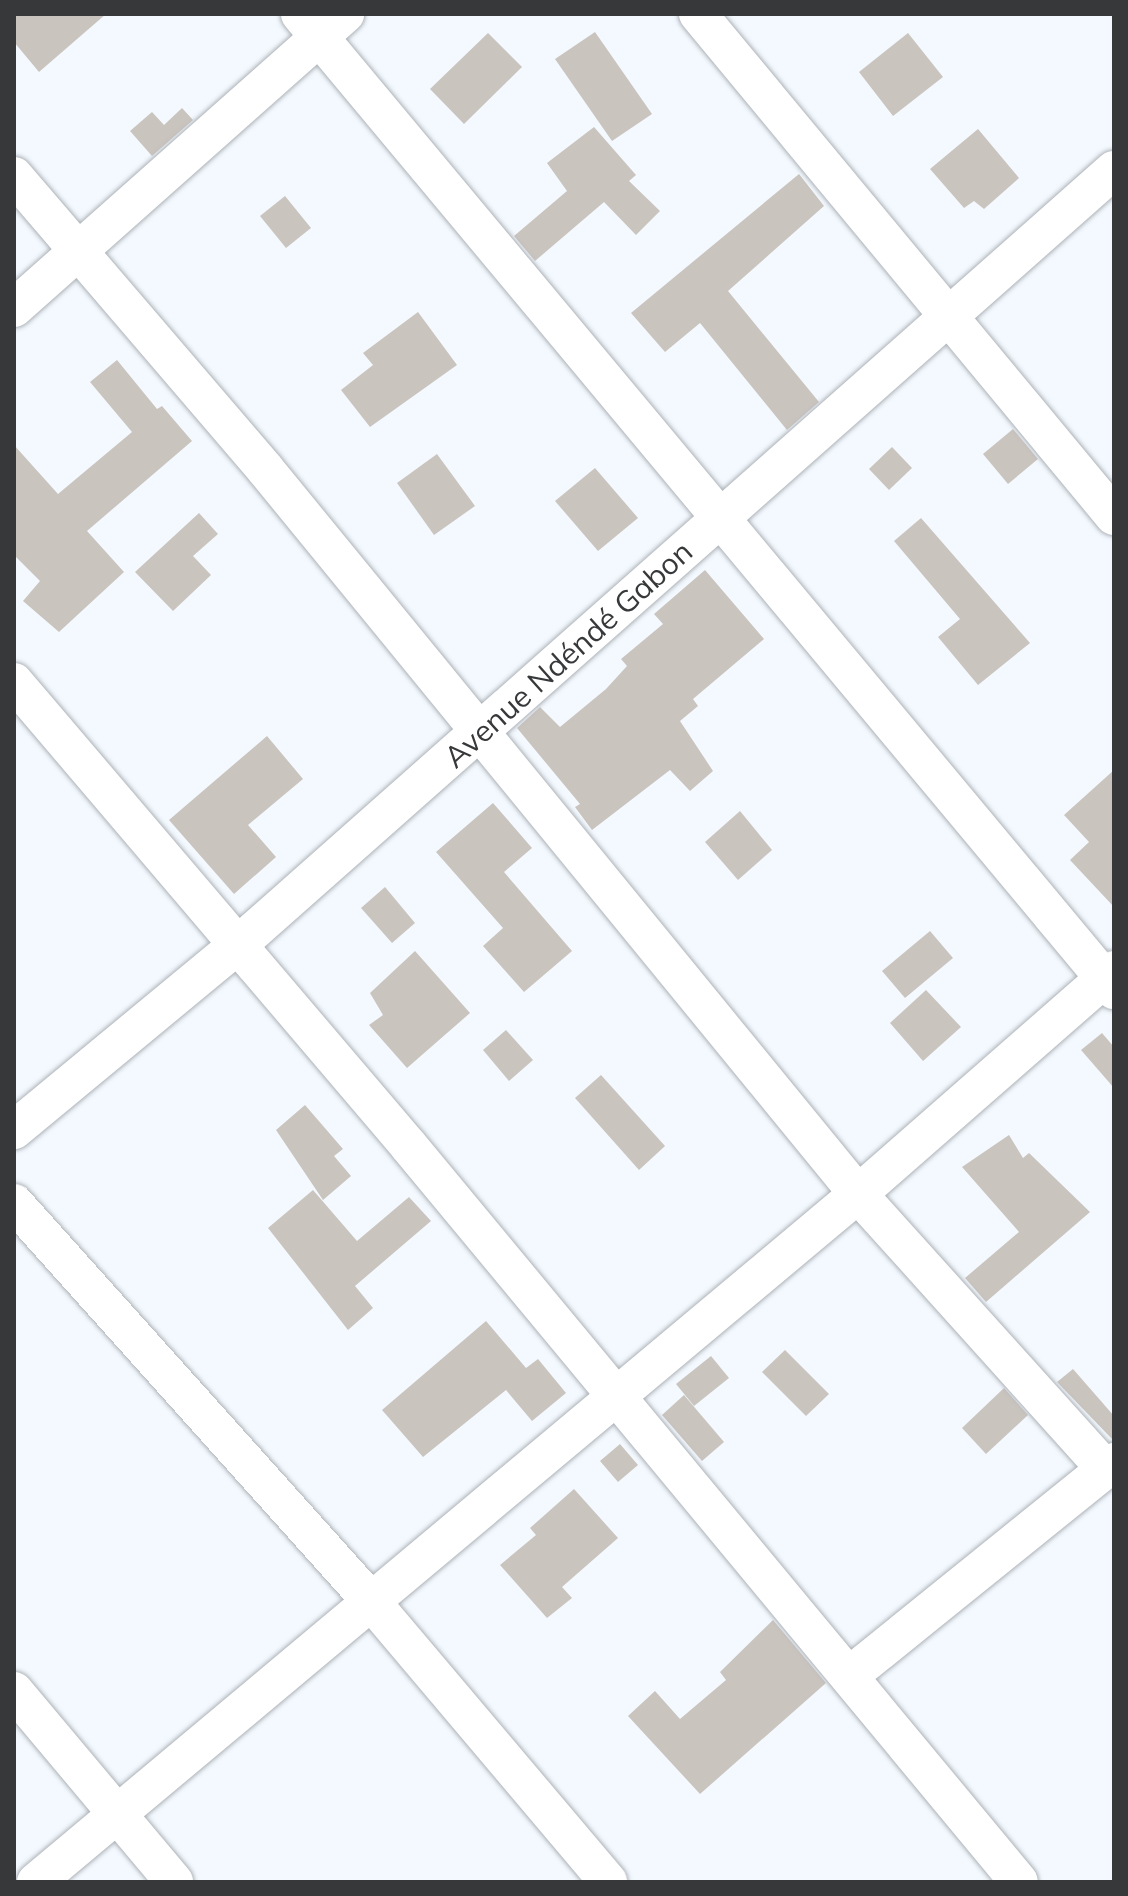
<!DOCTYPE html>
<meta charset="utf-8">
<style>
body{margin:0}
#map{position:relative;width:1128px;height:1896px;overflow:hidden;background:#f3f9fe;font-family:Mulish,sans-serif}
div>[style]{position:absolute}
.building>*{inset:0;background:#cac4bf}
.roads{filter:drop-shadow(0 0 2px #adb2b8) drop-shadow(0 0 2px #adb2b8)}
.street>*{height:38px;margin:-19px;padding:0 19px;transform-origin:19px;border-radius:19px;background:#fff}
span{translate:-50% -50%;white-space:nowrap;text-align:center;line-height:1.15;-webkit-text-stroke:6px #fff;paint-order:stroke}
.street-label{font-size:30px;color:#36383a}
.frame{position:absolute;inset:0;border:16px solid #36383a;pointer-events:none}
</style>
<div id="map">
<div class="building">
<i style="clip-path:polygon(14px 14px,106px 14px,39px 72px,14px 42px)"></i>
<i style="clip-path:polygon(595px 32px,652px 114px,612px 141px,555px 59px)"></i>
<i style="clip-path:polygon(488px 33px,522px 67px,464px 124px,430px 89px)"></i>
<i style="clip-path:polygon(908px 33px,943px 77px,893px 116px,859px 72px)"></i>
<i style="clip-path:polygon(182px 108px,193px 120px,111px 192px,152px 156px,130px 131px,152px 112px,164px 125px)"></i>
<i style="clip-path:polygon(594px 127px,636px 175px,629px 181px,660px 211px,636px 235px,604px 202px,535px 261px,514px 236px,567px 191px,547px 163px)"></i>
<i style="clip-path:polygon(978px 129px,1019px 178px,984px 209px,974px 201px,964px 208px,930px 169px)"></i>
<i style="clip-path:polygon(799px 174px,824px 206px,728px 291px,819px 402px,787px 430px,700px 323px,665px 352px,631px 313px)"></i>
<i style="clip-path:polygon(285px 196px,311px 228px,286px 248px,260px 216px)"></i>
<i style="clip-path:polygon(418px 312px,457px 365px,370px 427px,341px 390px,373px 365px,363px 353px)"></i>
<i style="clip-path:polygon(117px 360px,157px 409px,162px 406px,192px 441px,87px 531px,124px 572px,59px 632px,23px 601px,40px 581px,14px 555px,14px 445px,58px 494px,132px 432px,90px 382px)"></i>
<i style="clip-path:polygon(1013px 429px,1038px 459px,1008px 484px,983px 454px)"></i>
<i style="clip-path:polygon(892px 447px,912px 468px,889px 490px,869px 469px)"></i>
<i style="clip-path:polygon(437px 454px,475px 506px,434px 535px,397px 483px)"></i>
<i style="clip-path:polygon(595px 468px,638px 518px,598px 551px,555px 501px)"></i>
<i style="clip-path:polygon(199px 513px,218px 534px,193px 556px,211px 575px,173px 611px,135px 572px)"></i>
<i style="clip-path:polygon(921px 518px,1030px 643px,978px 685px,938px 637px,960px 619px,894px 541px)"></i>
<i style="clip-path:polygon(705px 570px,764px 639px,693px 699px,698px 706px,680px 721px,713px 771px,690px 791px,670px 770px,592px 830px,575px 807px,580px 804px,517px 728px,540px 707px,560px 727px,606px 689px,627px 666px,621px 659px,663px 624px,654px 614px)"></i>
<i style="clip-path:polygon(267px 736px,303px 779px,248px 825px,276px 857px,234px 894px,169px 820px)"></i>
<i style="clip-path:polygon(1114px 770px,1114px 907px,1070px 860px,1089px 842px,1064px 815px)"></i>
<i style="clip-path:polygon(493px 803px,532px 848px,504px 872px,572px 951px,524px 992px,483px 946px,503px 928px,436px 852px)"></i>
<i style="clip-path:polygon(740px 811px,772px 850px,738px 880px,705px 842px)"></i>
<i style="clip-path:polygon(385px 887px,415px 923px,392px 943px,361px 908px)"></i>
<i style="clip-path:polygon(930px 931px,953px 958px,905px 998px,882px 971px)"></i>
<i style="clip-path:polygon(415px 951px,470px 1013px,407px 1068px,369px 1025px,383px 1015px,370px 993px)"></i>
<i style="clip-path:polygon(926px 990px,961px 1027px,923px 1061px,890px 1023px)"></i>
<i style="clip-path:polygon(506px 1030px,533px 1060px,509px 1081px,483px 1050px)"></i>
<i style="clip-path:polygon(1102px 1033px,1114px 1047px,1114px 1088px,1081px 1050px)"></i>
<i style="clip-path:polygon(601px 1075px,665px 1146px,639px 1170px,575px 1098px)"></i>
<i style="clip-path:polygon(305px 1105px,343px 1149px,334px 1156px,351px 1176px,323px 1200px,276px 1130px)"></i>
<i style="clip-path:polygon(1009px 1135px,1023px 1158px,1029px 1153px,1090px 1212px,986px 1302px,965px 1278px,1019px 1232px,962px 1167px)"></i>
<i style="clip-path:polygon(313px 1190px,357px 1241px,409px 1197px,431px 1221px,355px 1286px,373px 1308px,348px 1330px,268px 1228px)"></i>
<i style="clip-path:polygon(486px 1321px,526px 1368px,538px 1359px,566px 1393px,532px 1421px,506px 1390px,423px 1457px,382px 1410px)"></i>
<i style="clip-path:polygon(785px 1350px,829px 1394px,806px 1416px,762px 1372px)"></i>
<i style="clip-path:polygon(711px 1356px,729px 1378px,694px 1406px,676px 1384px)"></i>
<i style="clip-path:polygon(1073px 1369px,1114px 1416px,1114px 1441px,1057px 1382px)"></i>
<i style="clip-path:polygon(1004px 1388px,1028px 1415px,986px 1454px,962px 1428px)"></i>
<i style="clip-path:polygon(684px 1395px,724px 1442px,702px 1461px,662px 1415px)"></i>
<i style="clip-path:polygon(620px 1444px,638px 1465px,618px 1482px,600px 1461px)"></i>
<i style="clip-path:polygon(574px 1489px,618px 1538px,562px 1587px,572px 1598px,547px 1618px,500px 1565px,536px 1535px,530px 1528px)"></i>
<i style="clip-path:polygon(773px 1620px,826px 1683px,700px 1794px,628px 1716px,655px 1691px,680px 1719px,726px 1680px,720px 1672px)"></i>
</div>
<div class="roads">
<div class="street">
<i style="left:300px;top:14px;width:1271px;rotate:50.17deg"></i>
<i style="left:698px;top:14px;width:652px;rotate:50.35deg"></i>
<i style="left:14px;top:176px;width:386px;rotate:49.4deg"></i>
<i style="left:265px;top:469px;width:937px;rotate:50.72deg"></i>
<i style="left:858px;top:1194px;width:370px;rotate:48deg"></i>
<i style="left:14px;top:308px;width:443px;rotate:-41.6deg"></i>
<i style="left:14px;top:682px;width:608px;rotate:49.6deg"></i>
<i style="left:408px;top:1145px;width:957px;rotate:50.34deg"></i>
<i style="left:14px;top:1130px;width:292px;rotate:-39.6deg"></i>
<i style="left:239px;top:944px;width:1168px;rotate:-41.5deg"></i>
<i style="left:14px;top:1203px;width:533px;rotate:48.12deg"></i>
<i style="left:370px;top:1600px;width:369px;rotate:49.8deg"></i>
<i style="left:849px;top:1676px;width:341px;rotate:-38.9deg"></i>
<i style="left:14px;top:1691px;width:249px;rotate:50deg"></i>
<i style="left:36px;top:1882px;width:1072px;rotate:-39.93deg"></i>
<i style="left:858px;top:1194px;width:340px;rotate:-41.2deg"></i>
</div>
</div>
<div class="street-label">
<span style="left:568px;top:654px;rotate:-42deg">Avenue Ndéndé Gabon</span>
</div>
<div class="frame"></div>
</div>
